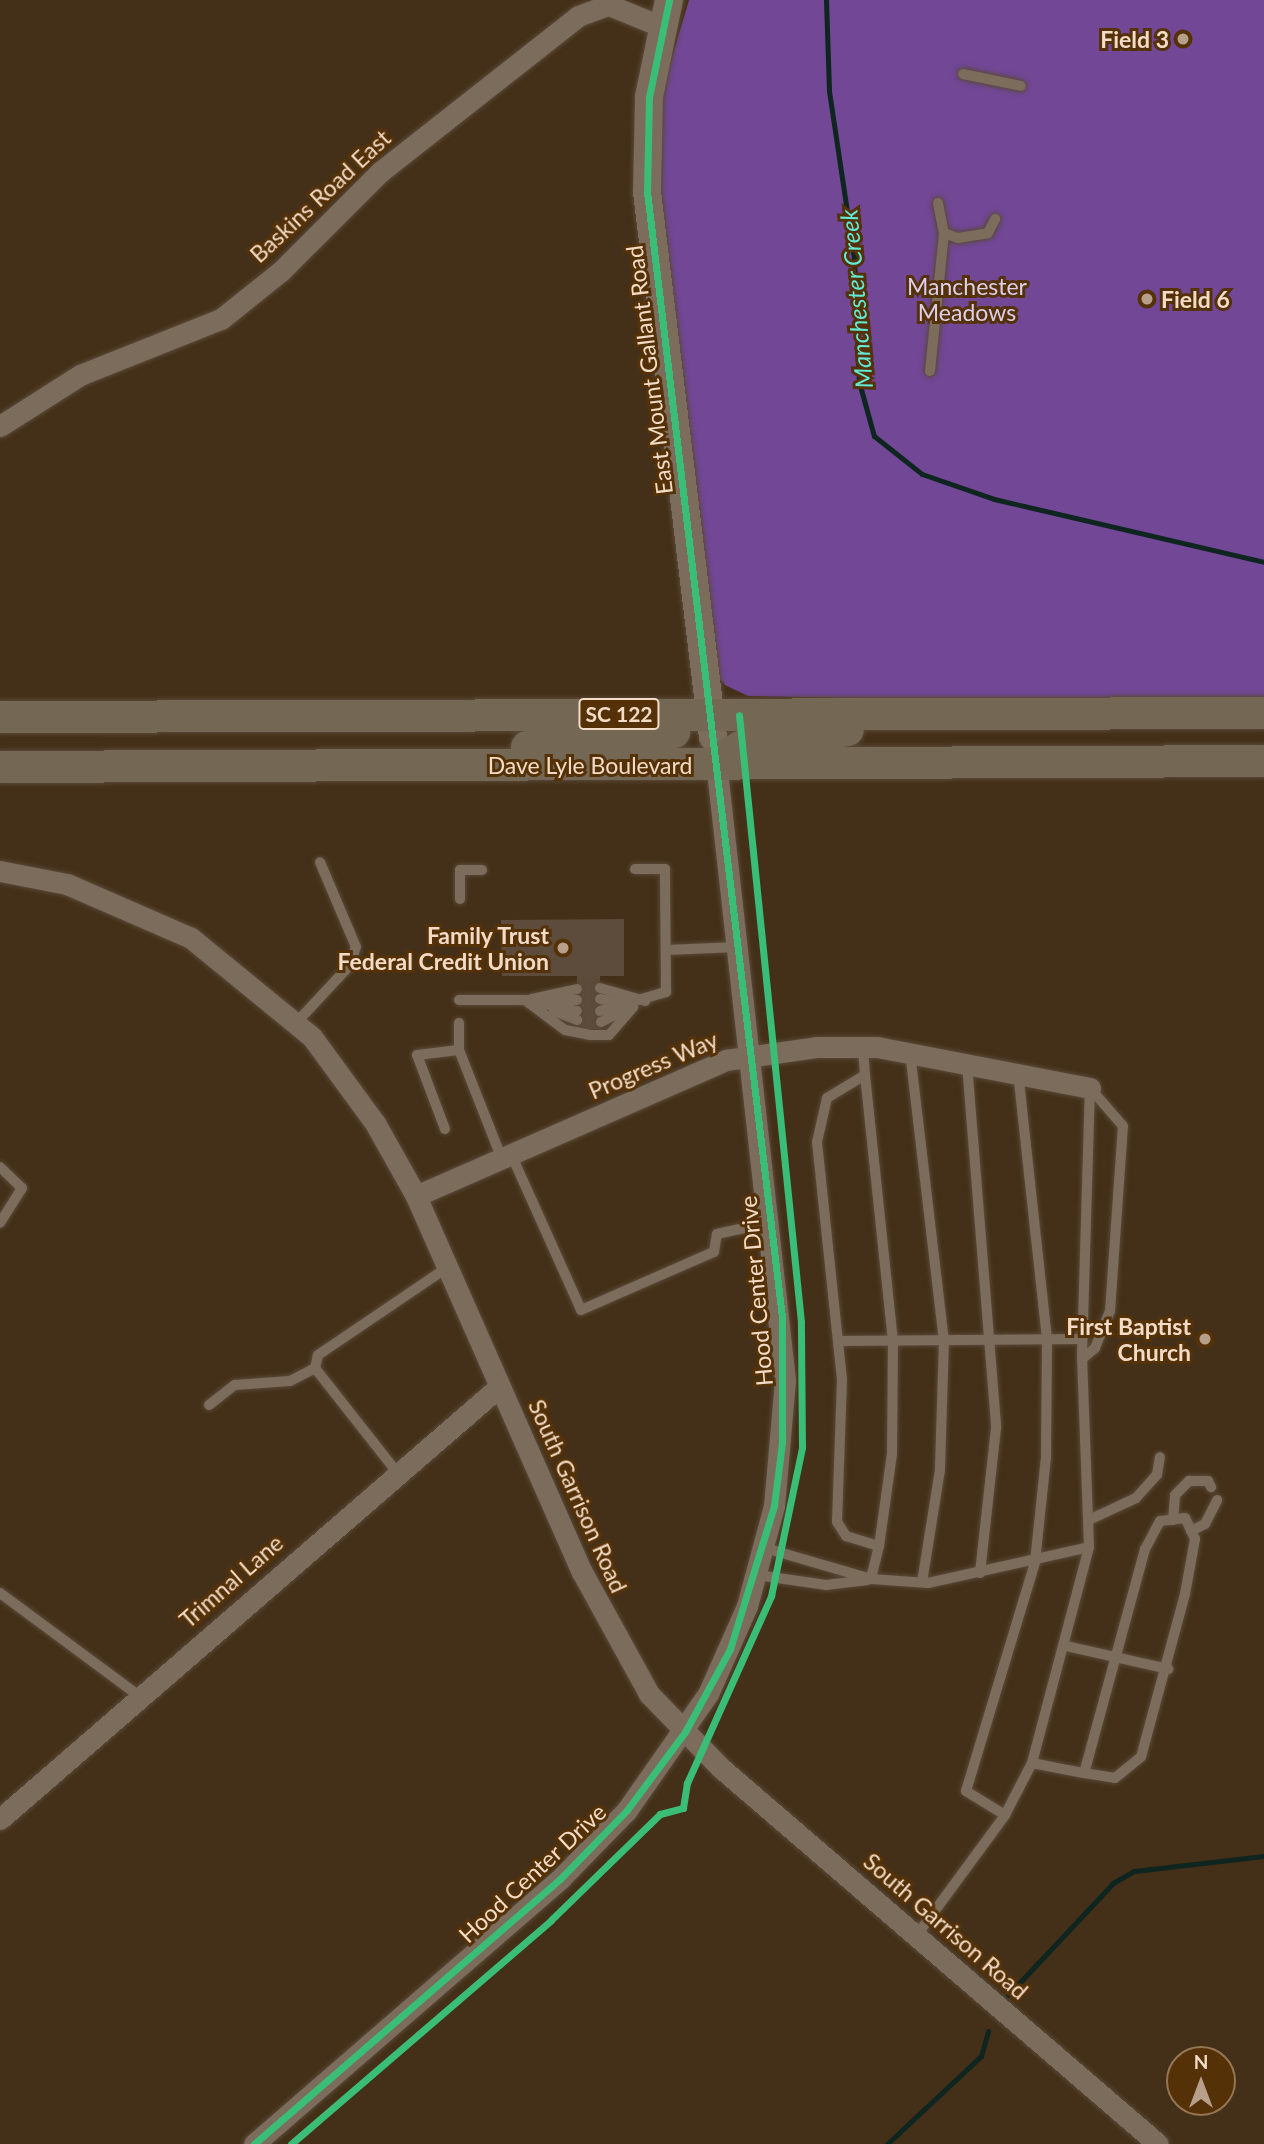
<!DOCTYPE html>
<style>
body{margin:0}
#map{position:relative;width:1264px;height:2144px;overflow:hidden;background:#443018;font-family:Lato,sans-serif}
div>[style]{position:absolute}
.green>*{inset:0;background:#714796}
.stream>*{height:5px;margin:-2.5px;padding:0 2.5px;transform-origin:2.5px;border-radius:2.5px;background:#0e2520}
.building>*{inset:0;background:#5d4c3b}
.roads{filter:drop-shadow(0 0 2px #594938) drop-shadow(0 0 2px #594938)}
.lane>*{height:10px;margin:-5px;padding:0 5px;transform-origin:5px;border-radius:5px;background:#7c6c5c}
.street>*{height:21px;margin:-10.5px;padding:0 10.5px;transform-origin:10.5px;border-radius:10.5px;background:#7c6c5c}
.secondary>*{height:28px;margin:-14px;padding:0 14px;transform-origin:14px;border-radius:14px;background:#7c6c5c}
.primary>*{height:32px;margin:-16px;padding:0 16px;transform-origin:16px;border-radius:16px;background:#746754}
.cycleway>*{height:7px;margin:-3.5px;padding:0 3.5px;transform-origin:3.5px;border-radius:3.5px;background:#3abd76}
.dots>*{width:19px;height:19px;translate:-50% -50%;box-sizing:border-box;border:4px solid #553107;border-radius:50%}
span{translate:-50% -50%;white-space:nowrap;text-align:center;line-height:1.15;-webkit-text-stroke:6px #553107;paint-order:stroke}
.shield-label span{padding:2px 5px;background:#553107;border:2px solid;border-radius:5px;-webkit-text-stroke-width:0}
.shield-label{font-size:21px;color:#f3dcc7;font-weight:700}
.poi-label{font-size:23px;color:#f3dcc7;font-weight:700}
.right{translate:-100% -50%;text-align:right}
.left{translate:0 -50%;text-align:left}
.street-label{font-size:23px;color:#f3dcc7}
.park-label{font-size:23px;color:#dbcfeb}
.water-label{font-size:24px;color:#63e9d7;font-style:italic}
.north{position:absolute;left:1166px;top:2046px;width:70px;height:70px;box-sizing:border-box;background:#553107;border:2px solid #947554;border-radius:50%;rotate:0deg;font-size:19px;font-weight:700;line-height:28px;text-align:center;color:#f3dcc7}
.north::after{content:'';display:block;margin:auto;width:24px;height:32px;background:#b6a08a;clip-path:polygon(50% 0,100% 100%,50% 72%,0 100%)}
</style>
<div id="map">
<div class="green">
<i style="clip-path:polygon(689px 0,1264px 0,1264px 705px,748px 696px,725px 685px,708px 664px,656px 191px,660px 98px)"></i>
</div>
<div class="stream">
<i style="left:826px;top:0;width:91px;rotate:88.1deg"></i>
<i style="left:829px;top:91px;width:169px;rotate:81.5deg"></i>
<i style="left:854px;top:258px;width:124px;rotate:87.7deg"></i>
<i style="left:859px;top:382px;width:56px;rotate:74.5deg"></i>
<i style="left:874px;top:436px;width:61px;rotate:38.4deg"></i>
<i style="left:922px;top:474px;width:76px;rotate:19.1deg"></i>
<i style="left:994px;top:499px;width:277px;rotate:13.1deg"></i>
<i style="left:1008px;top:1995px;width:154px;rotate:-46.8deg"></i>
<i style="left:1113px;top:1883px;width:24px;rotate:-30deg"></i>
<i style="left:1134px;top:1871px;width:131px;rotate:-6.6deg"></i>
<i style="left:887px;top:2144px;width:129px;rotate:-43.1deg"></i>
<i style="left:981px;top:2056px;width:26px;rotate:-74deg"></i>
</div>
<div class="building">
<i style="clip-path:polygon(624px 919px,624px 976px,600px 976px,601px 1029px,577px 1029px,577px 976px,502px 976px,501px 920px)"></i>
</div>
<div class="roads">
<div class="lane">
<i style="left:963px;top:74px;width:59px;rotate:11.7deg"></i>
<i style="left:938px;top:203px;width:31px;rotate:79deg"></i>
<i style="left:944px;top:233px;width:15px;rotate:20deg"></i>
<i style="left:958px;top:238px;width:30px;rotate:-9deg"></i>
<i style="left:988px;top:233px;width:16px;rotate:-63deg"></i>
<i style="left:930px;top:371px;width:139px;rotate:-84.2deg"></i>
<i style="left:460px;top:899px;width:29px;rotate:-90deg"></i>
<i style="left:460px;top:870px;width:22px"></i>
<i style="left:666px;top:950px;width:72px;rotate:-2.4deg"></i>
<i style="left:600px;top:988px;width:47px;rotate:16.1deg"></i>
<i style="left:532px;top:999px;width:46px;rotate:-12.5deg"></i>
<i style="left:600px;top:999px;width:29px;rotate:10deg"></i>
<i style="left:459px;top:1000px;width:66px"></i>
<i style="left:525px;top:1000px;width:53px;rotate:11.9deg"></i>
<i style="left:525px;top:1000px;width:50px;rotate:36.9deg"></i>
<i style="left:565px;top:1030px;width:25px;rotate:11deg"></i>
<i style="left:590px;top:1035px;width:19px"></i>
<i style="left:609px;top:1035px;width:37px;rotate:-49deg"></i>
<i style="left:549px;top:1000px;width:28px"></i>
<i style="left:554px;top:1011px;width:25px;rotate:21deg"></i>
<i style="left:600px;top:1011px;width:69px;rotate:-16.1deg"></i>
<i style="left:666px;top:992px;width:123px;rotate:-90.5deg"></i>
<i style="left:665px;top:869px;width:30px;rotate:180deg"></i>
<i style="left:601px;top:1022px;width:25px;rotate:-27deg"></i>
<i style="left:296px;top:1023px;width:79px;rotate:-47deg"></i>
<i style="left:350px;top:965px;width:19px;rotate:-72deg"></i>
<i style="left:356px;top:947px;width:92px;rotate:-113deg"></i>
<i style="left:459px;top:1023px;width:27px;rotate:90deg"></i>
<i style="left:459px;top:1050px;width:117px;rotate:68.5deg"></i>
<i style="left:863px;top:1047px;width:28px;rotate:86deg"></i>
<i style="left:865px;top:1075px;width:44px;rotate:148.8deg"></i>
<i style="left:827px;top:1098px;width:45px;rotate:102.8deg"></i>
<i style="left:817px;top:1142px;width:238px;rotate:84deg"></i>
<i style="left:842px;top:1379px;width:143px;rotate:92deg"></i>
<i style="left:837px;top:1522px;width:17px;rotate:57deg"></i>
<i style="left:846px;top:1536px;width:34px;rotate:17deg"></i>
<i style="left:879px;top:1546px;width:34px;rotate:104deg"></i>
<i style="left:910px;top:1052px;width:290px;rotate:83.3deg"></i>
<i style="left:944px;top:1340px;width:130px;rotate:91.8deg"></i>
<i style="left:940px;top:1470px;width:113px;rotate:99.1deg"></i>
<i style="left:967px;top:1064px;width:365px;rotate:85.4deg"></i>
<i style="left:996px;top:1428px;width:146px;rotate:96.3deg"></i>
<i style="left:865px;top:1075px;width:266px;rotate:84deg"></i>
<i style="left:893px;top:1340px;width:114px;rotate:90.5deg"></i>
<i style="left:892px;top:1454px;width:93px;rotate:98deg"></i>
<i style="left:445px;top:1129px;width:79px;rotate:-110.7deg"></i>
<i style="left:417px;top:1055px;width:42px;rotate:-6.8deg"></i>
<i style="left:511px;top:1154px;width:171px;rotate:65.8deg"></i>
<i style="left:581px;top:1310px;width:145px;rotate:-23.6deg"></i>
<i style="left:714px;top:1252px;width:18px;rotate:-81deg"></i>
<i style="left:717px;top:1234px;width:55px;rotate:-12.5deg"></i>
<i style="left:0;top:1167px;width:30px;rotate:44deg"></i>
<i style="left:22px;top:1188px;width:41px;rotate:122.2deg"></i>
<i style="left:839px;top:1341px;width:243px;rotate:-0.5deg"></i>
<i style="left:1082px;top:1359px;width:17px;rotate:-40deg"></i>
<i style="left:1095px;top:1348px;width:40px;rotate:-68deg"></i>
<i style="left:1110px;top:1311px;width:185px;rotate:-86deg"></i>
<i style="left:1123px;top:1126px;width:50px;rotate:-131deg"></i>
<i style="left:209px;top:1405px;width:33px;rotate:-38deg"></i>
<i style="left:235px;top:1385px;width:55px;rotate:-4.2deg"></i>
<i style="left:290px;top:1381px;width:28px;rotate:-27deg"></i>
<i style="left:396px;top:1471px;width:131px;rotate:-128.2deg"></i>
<i style="left:315px;top:1368px;width:13px;rotate:-77deg"></i>
<i style="left:318px;top:1355px;width:157px;rotate:-34.1deg"></i>
<i style="left:1091px;top:1519px;width:50px;rotate:-25deg"></i>
<i style="left:1136px;top:1498px;width:31px;rotate:-48deg"></i>
<i style="left:1157px;top:1475px;width:18px;rotate:-81deg"></i>
<i style="left:1173px;top:1520px;width:25px;rotate:-85deg"></i>
<i style="left:1175px;top:1495px;width:20px;rotate:-45deg"></i>
<i style="left:1189px;top:1481px;width:19px"></i>
<i style="left:1208px;top:1481px;width:7px;rotate:63deg"></i>
<i style="left:1191px;top:1531px;width:16px;rotate:-27deg"></i>
<i style="left:1205px;top:1524px;width:27px;rotate:-63deg"></i>
<i style="left:765px;top:1548px;width:110px;rotate:16.3deg"></i>
<i style="left:871px;top:1579px;width:57px;rotate:4deg"></i>
<i style="left:928px;top:1583px;width:165px;rotate:-12.6deg"></i>
<i style="left:757px;top:1575px;width:70px;rotate:8.2deg"></i>
<i style="left:826px;top:1585px;width:42px;rotate:-6.8deg"></i>
<i style="left:0;top:1593px;width:173px;rotate:36.5deg"></i>
<i style="left:1066px;top:1646px;width:105px;rotate:12.7deg"></i>
<i style="left:1032px;top:1763px;width:223px;rotate:-75.2deg"></i>
<i style="left:1089px;top:1547px;width:192px;rotate:-92.1deg"></i>
<i style="left:1082px;top:1355px;width:267px;rotate:-88.3deg"></i>
<i style="left:1005px;top:1815px;width:46px;rotate:-148.4deg"></i>
<i style="left:966px;top:1791px;width:239px;rotate:-73.2deg"></i>
<i style="left:1035px;top:1562px;width:105px;rotate:-84deg"></i>
<i style="left:1046px;top:1458px;width:119px;rotate:-89.5deg"></i>
<i style="left:1047px;top:1339px;width:269px;rotate:-96.2deg"></i>
<i style="left:917px;top:1935px;width:149px;rotate:-53.7deg"></i>
<i style="left:1005px;top:1815px;width:59px;rotate:-62.6deg"></i>
<i style="left:1032px;top:1763px;width:37px;rotate:11deg"></i>
<i style="left:1068px;top:1770px;width:16px;rotate:11deg"></i>
<i style="left:1084px;top:1773px;width:31px;rotate:9deg"></i>
<i style="left:1115px;top:1778px;width:33px;rotate:-39deg"></i>
<i style="left:1141px;top:1757px;width:169px;rotate:-74.9deg"></i>
<i style="left:1185px;top:1594px;width:56px;rotate:-79.7deg"></i>
<i style="left:1195px;top:1539px;width:23px;rotate:-115deg"></i>
<i style="left:1185px;top:1518px;width:25px;rotate:173deg"></i>
<i style="left:1160px;top:1521px;width:32px;rotate:118deg"></i>
<i style="left:1145px;top:1549px;width:232px;rotate:105.2deg"></i>
</div>
<div class="street">
<i style="left:0;top:426px;width:95px;rotate:-32.5deg"></i>
<i style="left:80px;top:375px;width:152px;rotate:-21.7deg"></i>
<i style="left:221px;top:319px;width:77px;rotate:-38.7deg"></i>
<i style="left:281px;top:271px;width:140px;rotate:-45deg"></i>
<i style="left:380px;top:172px;width:252px;rotate:-38.2deg"></i>
<i style="left:578px;top:16px;width:33px;rotate:-20deg"></i>
<i style="left:609px;top:5px;width:58px;rotate:22.2deg"></i>
<i style="left:0;top:871px;width:68px;rotate:11deg"></i>
<i style="left:67px;top:884px;width:135px;rotate:23.5deg"></i>
<i style="left:191px;top:938px;width:156px;rotate:39.3deg"></i>
<i style="left:312px;top:1037px;width:107px;rotate:53.8deg"></i>
<i style="left:375px;top:1123px;width:84px;rotate:60.7deg"></i>
<i style="left:416px;top:1196px;width:411px;rotate:66.2deg"></i>
<i style="left:582px;top:1572px;width:139px;rotate:61.2deg"></i>
<i style="left:649px;top:1694px;width:103px;rotate:45.8deg"></i>
<i style="left:721px;top:1768px;width:576px;rotate:40.71deg"></i>
<i style="left:416px;top:1196px;width:339px;rotate:-23.7deg"></i>
<i style="left:726px;top:1060px;width:91px;rotate:-8.2deg"></i>
<i style="left:816px;top:1047px;width:61px"></i>
<i style="left:877px;top:1047px;width:217px;rotate:10.9deg"></i>
<i style="left:0;top:1819px;width:661px;rotate:-40.89deg"></i>
<i style="left:254px;top:2144px;width:405px;rotate:-40.9deg"></i>
<i style="left:560px;top:1879px;width:96px;rotate:-45.8deg"></i>
<i style="left:627px;top:1810px;width:141px;rotate:-55.1deg"></i>
<i style="left:708px;top:1694px;width:96px;rotate:-66.1deg"></i>
<i style="left:747px;top:1606px;width:104px;rotate:-74.9deg"></i>
<i style="left:774px;top:1506px;width:126px;rotate:-85deg"></i>
<i style="left:785px;top:1380px;width:631px;rotate:-96.37deg"></i>
</div>
<div class="secondary">
<i style="left:669px;top:0;width:99px;rotate:101.7deg"></i>
<i style="left:649px;top:97px;width:95px;rotate:91.2deg"></i>
<i style="left:647px;top:192px;width:549px;rotate:83.1deg"></i>
</div>
<div class="primary">
<i style="left:0;top:717px;width:1264px;rotate:-0.18deg"></i>
<i style="left:527px;top:747px;width:148px;rotate:-5.8deg"></i>
<i style="left:722px;top:758px;width:21px;rotate:-31deg"></i>
<i style="left:740px;top:747px;width:109px;rotate:-8.9deg"></i>
<i style="left:0;top:767px;width:1264px;rotate:-0.27deg"></i>
</div>
</div>
<div class="cycleway">
<i style="left:254px;top:2144px;width:405px;rotate:-40.9deg"></i>
<i style="left:560px;top:1879px;width:96px;rotate:-45.8deg"></i>
<i style="left:627px;top:1810px;width:97px;rotate:-53.4deg"></i>
<i style="left:685px;top:1732px;width:94px;rotate:-61.5deg"></i>
<i style="left:730px;top:1649px;width:150px;rotate:-72.9deg"></i>
<i style="left:774px;top:1506px;width:64px;rotate:-82.8deg"></i>
<i style="left:782px;top:1443px;width:126px;rotate:-90deg"></i>
<i style="left:782px;top:1317px;width:1133px;rotate:-96.84deg"></i>
<i style="left:647px;top:192px;width:95px;rotate:-88.8deg"></i>
<i style="left:649px;top:97px;width:99px;rotate:-78.3deg"></i>
<i style="left:291px;top:2144px;width:343px;rotate:-40.7deg"></i>
<i style="left:551px;top:1920px;width:152px;rotate:-44.2deg"></i>
<i style="left:660px;top:1814px;width:24px;rotate:-15deg"></i>
<i style="left:683px;top:1808px;width:25px;rotate:-81deg"></i>
<i style="left:687px;top:1783px;width:205px;rotate:-65.8deg"></i>
<i style="left:771px;top:1596px;width:152px;rotate:-78.2deg"></i>
<i style="left:802px;top:1447px;width:125px;rotate:-90.5deg"></i>
<i style="left:801px;top:1322px;width:610px;rotate:-95.83deg"></i>
</div>
<div class="dots">
<i style="left:1183px;top:39px;background:#b6a08a"></i>
<i style="left:1147px;top:299px;background:#b6a08a"></i>
<i style="left:563px;top:948px;background:#b6a08a"></i>
<i style="left:1205px;top:1339px;background:#b6a08a"></i>
</div>
<div class="shield-label">
<span style="left:619px;top:714px">SC 122</span>
</div>
<div class="poi-label">
<span class="right" style="left:1169px;top:39px">Field 3</span>
<span class="left" style="left:1161px;top:299px">Field 6</span>
<span class="right" style="left:549px;top:948px">Family Trust<br>Federal Credit Union</span>
<span class="right" style="left:1191px;top:1339px">First Baptist<br>Church</span>
</div>
<div class="street-label">
<span style="left:320px;top:196px;rotate:-43deg">Baskins Road East</span>
<span style="left:649px;top:370px;rotate:-97deg">East Mount Gallant Road</span>
<span style="left:590px;top:765px">Dave Lyle Boulevard</span>
<span style="left:653px;top:1065px;rotate:-23deg">Progress Way</span>
<span style="left:756px;top:1291px;rotate:-95deg">Hood Center Drive</span>
<span style="left:578px;top:1496px;rotate:66deg">South Garrison Road</span>
<span style="left:231px;top:1581px;rotate:-41deg">Trimnal Lane</span>
<span style="left:532px;top:1873px;rotate:-43deg">Hood Center Drive</span>
<span style="left:946px;top:1926px;rotate:41deg">South Garrison Road</span>
</div>
<div class="park-label">
<span style="left:967px;top:299px">Manchester<br>Meadows</span>
</div>
<div class="water-label">
<span style="left:856px;top:299px;rotate:-95deg">Manchester Creek</span>
</div>
<div class="north">N</div>
</div>
